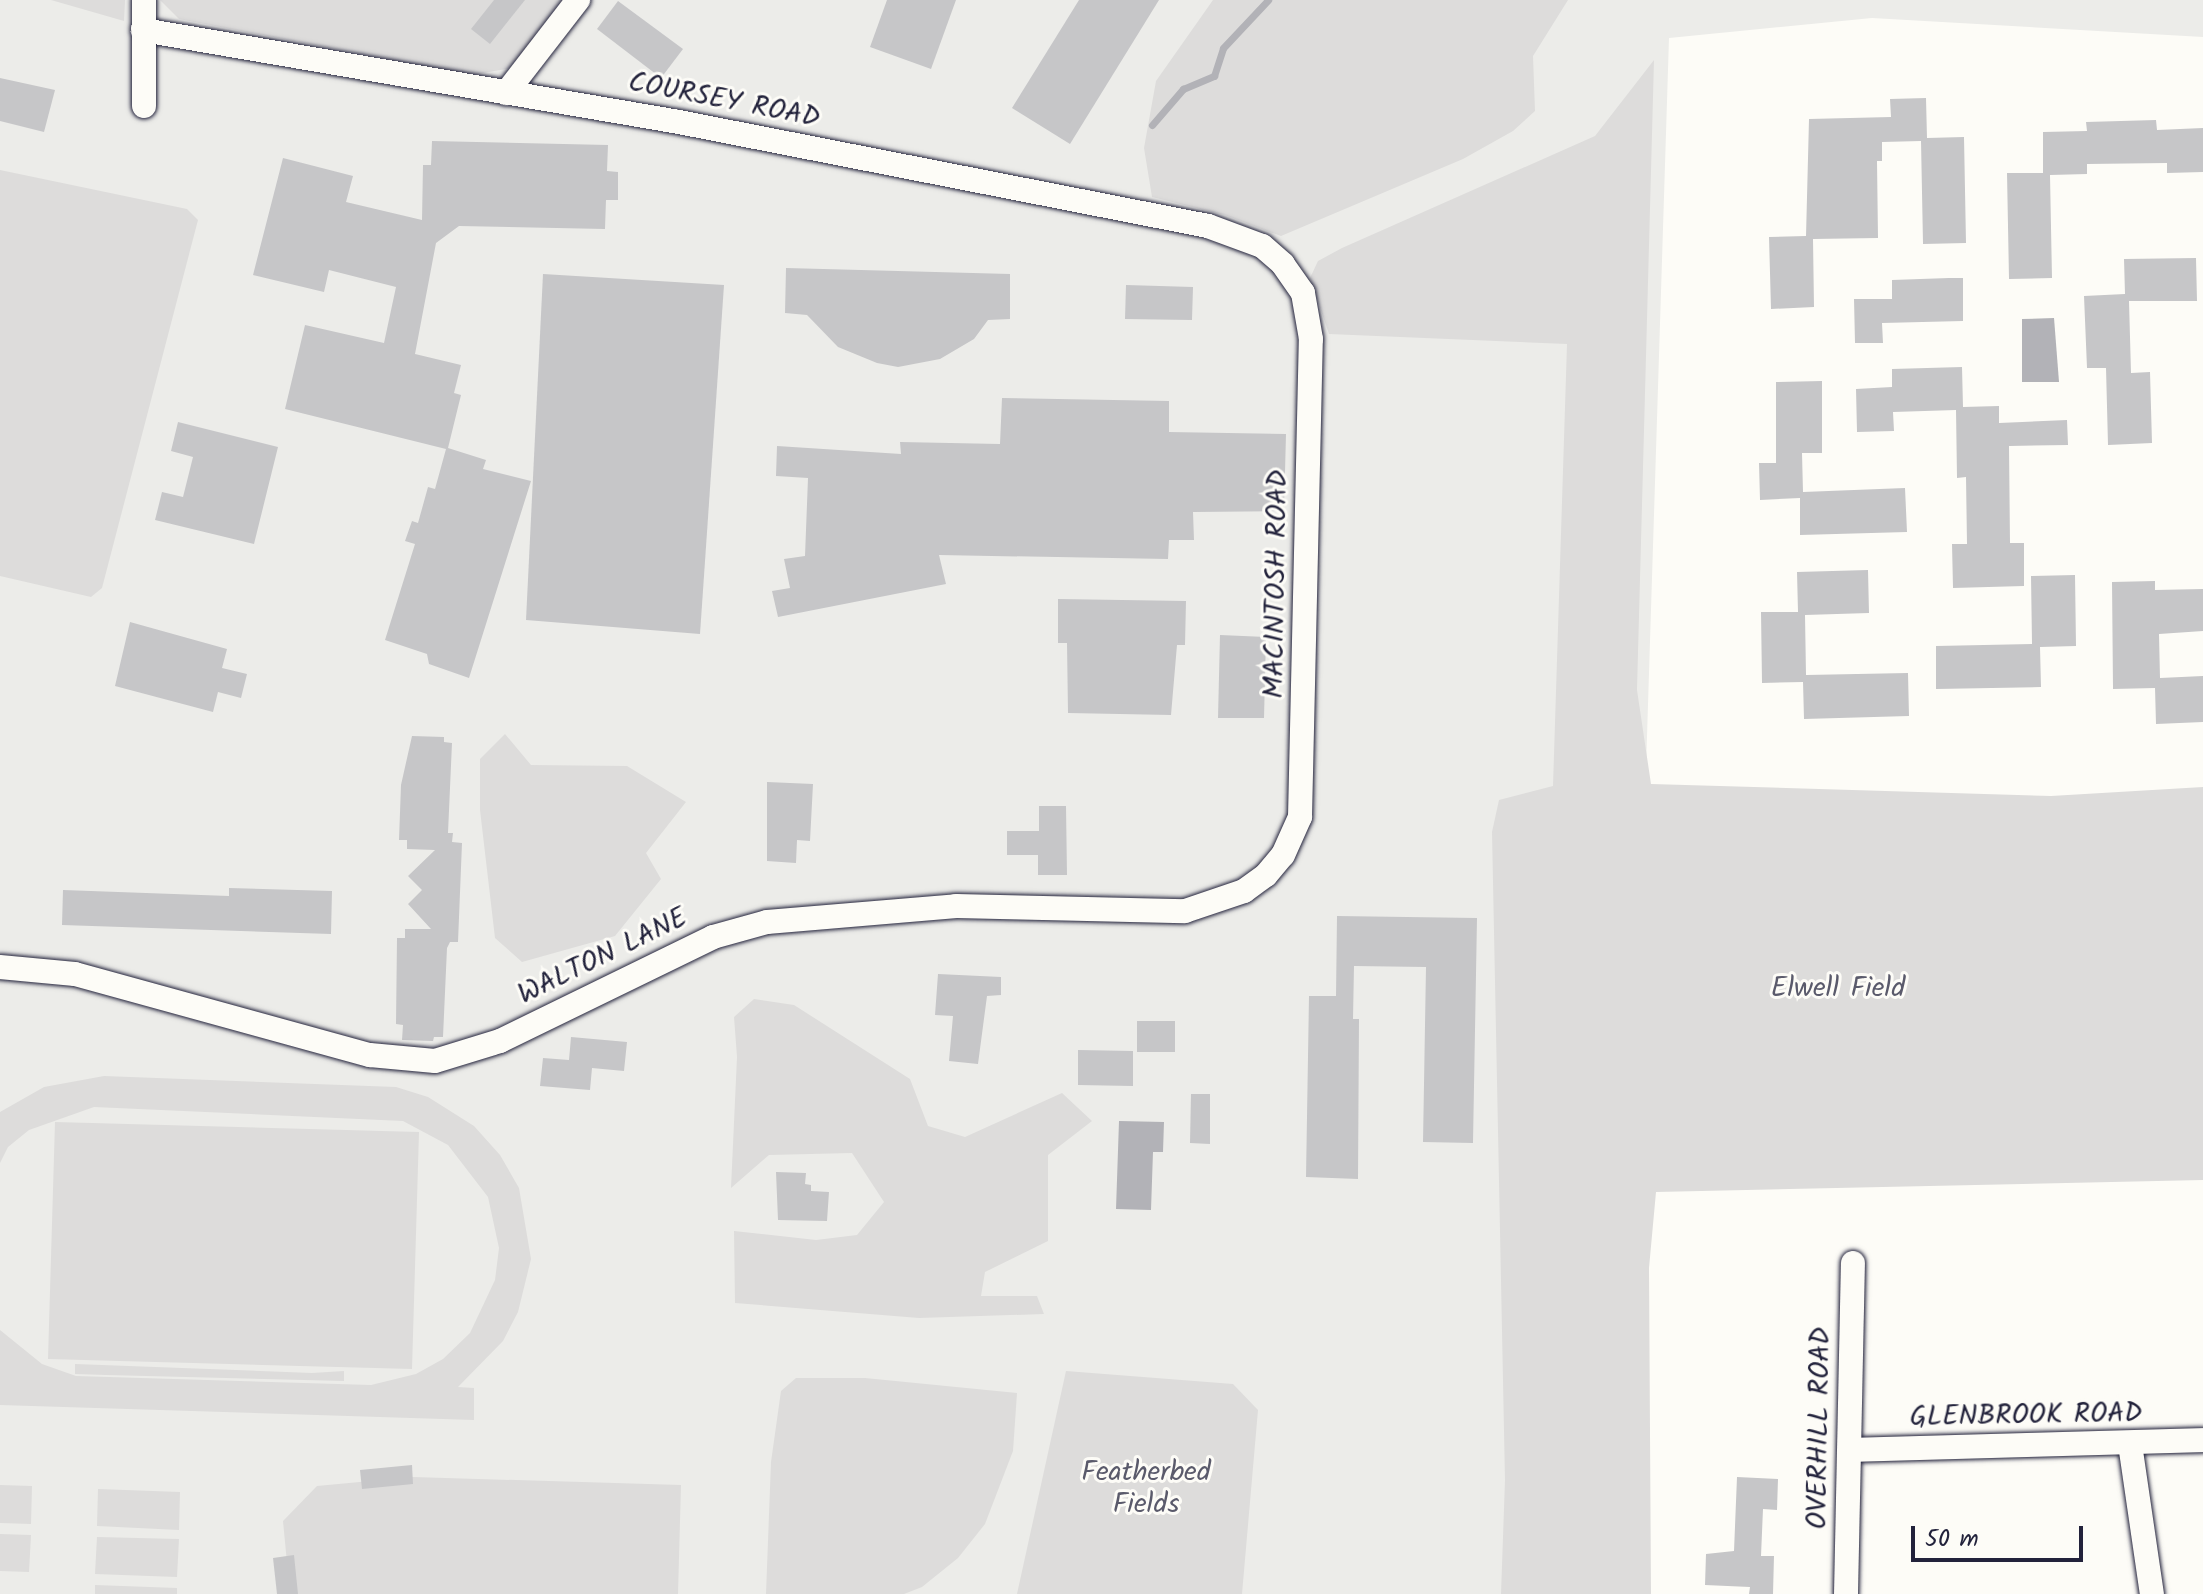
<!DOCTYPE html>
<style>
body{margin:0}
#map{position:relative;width:2203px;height:1594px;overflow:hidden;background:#fdfcf7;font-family:Kalam,sans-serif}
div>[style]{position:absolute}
.built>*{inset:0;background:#ecece9}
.green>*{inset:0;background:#dddcdb}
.water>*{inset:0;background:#b2b2b7}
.stream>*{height:7px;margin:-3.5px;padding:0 3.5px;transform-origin:3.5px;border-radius:3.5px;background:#b2b2b7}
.building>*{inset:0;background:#c6c6c8}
.roads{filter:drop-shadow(0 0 2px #22223b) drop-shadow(0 0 2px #22223b)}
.street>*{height:24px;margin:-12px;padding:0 12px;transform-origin:12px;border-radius:12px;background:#fdfcf7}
span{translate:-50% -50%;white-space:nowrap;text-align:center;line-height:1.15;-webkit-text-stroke:6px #fdfcf7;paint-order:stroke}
.street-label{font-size:28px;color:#22223b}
.park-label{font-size:28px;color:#5a5a6b}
.scale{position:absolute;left:1911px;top:1526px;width:172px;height:36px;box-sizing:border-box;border:4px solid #22223b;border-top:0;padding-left:10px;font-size:24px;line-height:28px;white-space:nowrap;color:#22223b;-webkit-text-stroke:6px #fdfcf7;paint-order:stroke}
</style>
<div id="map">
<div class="built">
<i style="clip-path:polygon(0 0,2203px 0,2203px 37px,1872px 18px,1669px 38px,1620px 1594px,0 1594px)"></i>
</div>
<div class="green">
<i style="clip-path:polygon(51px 0,125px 0,124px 21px)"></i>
<i style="clip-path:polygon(160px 0,566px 0,511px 68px,472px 75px,179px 19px)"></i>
<i style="clip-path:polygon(1213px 0,1568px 0,1533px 56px,1535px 111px,1513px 131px,1463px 159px,1281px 236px,1225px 215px,1152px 197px,1144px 148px,1156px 81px)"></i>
<i style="clip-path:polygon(1654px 60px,1637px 690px,1651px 784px,2051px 796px,2203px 787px,2203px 1180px,1656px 1192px,1649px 1268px,1651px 1594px,1501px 1594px,1505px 1480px,1492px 832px,1499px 800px,1553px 786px,1567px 344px,1329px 334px,1310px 278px,1318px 261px,1342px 248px,1595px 136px)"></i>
<i style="clip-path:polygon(0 170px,187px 209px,198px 220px,102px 588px,91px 597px,0 576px)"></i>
<i style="clip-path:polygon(505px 734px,531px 765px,627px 766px,686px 802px,646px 853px,661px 879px,615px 936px,522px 962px,495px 938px,480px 810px,480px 759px)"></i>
<i style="clip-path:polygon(754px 999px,794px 1005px,910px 1079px,928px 1126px,965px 1137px,1062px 1093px,1092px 1121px,1048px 1155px,1048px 1241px,985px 1272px,981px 1296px,1037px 1296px,1044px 1314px,919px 1318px,735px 1303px,734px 1231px,816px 1240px,857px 1235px,884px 1202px,852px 1153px,769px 1155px,731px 1188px,737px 1057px,734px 1017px)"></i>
<i style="clip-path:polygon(104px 1076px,396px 1087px,428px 1097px,474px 1126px,500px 1155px,519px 1188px,531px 1259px,518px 1312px,503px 1341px,458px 1387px,474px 1388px,474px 1420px,0 1405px,0 1330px,42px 1364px,76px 1376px,371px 1385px,416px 1374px,443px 1359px,470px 1333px,495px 1280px,499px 1248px,488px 1197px,448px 1145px,403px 1121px,94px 1107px,29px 1130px,8px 1147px,0 1163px,0 1112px,44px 1087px)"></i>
<i style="clip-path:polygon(55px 1122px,419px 1132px,412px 1369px,48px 1359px)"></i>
<i style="clip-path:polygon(75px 1364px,312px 1373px,344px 1371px,344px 1381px,106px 1375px,75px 1374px)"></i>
<i style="clip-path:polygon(1066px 1371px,1233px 1384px,1258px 1410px,1242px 1594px,1017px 1594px)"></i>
<i style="clip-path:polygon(796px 1378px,865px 1378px,1017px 1393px,1013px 1451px,985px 1524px,958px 1558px,922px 1587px,904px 1594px,766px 1594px,771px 1462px,781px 1391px)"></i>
<i style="clip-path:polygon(413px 1477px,681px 1485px,678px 1594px,290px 1594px,283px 1521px,317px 1486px)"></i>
<i style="clip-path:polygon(0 1485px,32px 1486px,31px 1524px,0 1523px)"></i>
<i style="clip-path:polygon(98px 1489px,180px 1492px,179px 1530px,97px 1526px)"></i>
<i style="clip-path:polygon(0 1534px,31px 1535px,29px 1572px,0 1571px)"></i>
<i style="clip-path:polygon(97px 1537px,179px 1539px,177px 1577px,95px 1574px)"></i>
<i style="clip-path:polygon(95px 1585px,177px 1588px,177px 1594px,95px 1594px)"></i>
</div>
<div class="water">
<i style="clip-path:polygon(2054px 318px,2059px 382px,2022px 382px,2022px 319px)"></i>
<i style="clip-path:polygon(1119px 1121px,1164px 1122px,1163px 1152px,1153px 1152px,1151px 1210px,1116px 1209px)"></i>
</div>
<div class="stream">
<i style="left:1152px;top:125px;width:48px;rotate:-49.3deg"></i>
<i style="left:1183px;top:89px;width:34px;rotate:-23deg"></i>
<i style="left:1214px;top:76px;width:29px;rotate:-72deg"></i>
<i style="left:1223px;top:48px;width:66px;rotate:-46.8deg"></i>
</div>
<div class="building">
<i style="clip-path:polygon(494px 0,525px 0,490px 44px,471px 29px)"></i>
<i style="clip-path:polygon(887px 0,956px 0,931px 69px,870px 47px)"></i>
<i style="clip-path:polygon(1079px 0,1159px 0,1070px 144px,1012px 108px)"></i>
<i style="clip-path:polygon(618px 1px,683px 49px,661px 78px,597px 29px)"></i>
<i style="clip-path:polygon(0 78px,55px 90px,44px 132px,0 121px)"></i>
<i style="clip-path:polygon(1926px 98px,1927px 138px,1964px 137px,1966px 243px,1923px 244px,1921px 141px,1882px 142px,1882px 161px,1877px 161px,1878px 238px,1813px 239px,1814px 307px,1771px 309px,1769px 237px,1806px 236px,1809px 119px,1891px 117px,1890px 99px)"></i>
<i style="clip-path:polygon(2156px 120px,2157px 130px,2203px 128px,2203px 172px,2167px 173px,2167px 163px,2087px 164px,2087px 174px,2050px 175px,2052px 278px,2009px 279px,2007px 173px,2043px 173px,2043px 132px,2087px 131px,2086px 122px)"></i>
<i style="clip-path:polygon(432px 141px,608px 145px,607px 171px,618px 172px,618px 200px,606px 200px,605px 229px,459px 226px,436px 243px,415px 354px,461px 365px,454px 393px,461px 395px,448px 448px,486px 460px,483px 469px,531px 481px,469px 678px,429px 664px,427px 654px,385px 640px,415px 544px,405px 541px,412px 521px,418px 523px,428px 487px,435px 489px,446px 449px,285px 409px,305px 325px,384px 343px,396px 287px,329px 270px,324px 292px,253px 275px,283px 158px,353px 176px,346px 202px,422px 220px,423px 165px,431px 165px)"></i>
<i style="clip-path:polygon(2196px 258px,2197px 301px,2129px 301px,2131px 373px,2150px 372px,2152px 443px,2108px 445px,2106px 368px,2087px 368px,2084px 296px,2125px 294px,2124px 259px)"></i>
<i style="clip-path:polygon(786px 268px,1010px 274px,1010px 319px,988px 320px,974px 339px,940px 359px,898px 367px,877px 363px,838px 347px,807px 315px,785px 313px)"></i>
<i style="clip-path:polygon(543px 274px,724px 285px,700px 634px,526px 620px)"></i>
<i style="clip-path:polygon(1949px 278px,1963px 278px,1963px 321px,1882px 323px,1883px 343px,1855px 343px,1854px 299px,1892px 299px,1892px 280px)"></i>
<i style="clip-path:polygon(1126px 285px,1193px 287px,1192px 320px,1125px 319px)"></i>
<i style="clip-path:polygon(1962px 367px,1963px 407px,1999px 406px,1999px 423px,2067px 420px,2068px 445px,2009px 446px,2010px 543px,2024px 543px,2024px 586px,1953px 588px,1952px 544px,1967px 544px,1966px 477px,1957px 478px,1956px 410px,1893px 412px,1894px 431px,1857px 432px,1856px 389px,1892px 387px,1892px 369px)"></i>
<i style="clip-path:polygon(1822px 381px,1822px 453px,1802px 453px,1803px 492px,1905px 488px,1907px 532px,1800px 535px,1800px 498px,1760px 500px,1759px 463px,1776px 463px,1776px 382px)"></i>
<i style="clip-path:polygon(1002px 398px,1169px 401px,1169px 432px,1286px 434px,1284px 511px,1193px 512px,1194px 540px,1169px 540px,1168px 559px,939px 555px,946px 584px,778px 617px,772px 591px,790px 588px,784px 559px,805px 556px,808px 478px,776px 476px,777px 446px,901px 454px,900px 442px,1000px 444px)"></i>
<i style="clip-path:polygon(178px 422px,278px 447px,254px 544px,155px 520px,162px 492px,183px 497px,193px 457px,171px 451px)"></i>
<i style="clip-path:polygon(1868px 570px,1869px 613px,1805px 615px,1806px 675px,1908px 673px,1909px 716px,1804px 719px,1803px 682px,1762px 683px,1761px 612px,1798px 612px,1797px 572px)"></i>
<i style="clip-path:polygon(2075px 575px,2076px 646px,2040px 647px,2041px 687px,1936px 689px,1936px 646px,2032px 644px,2031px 576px)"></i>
<i style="clip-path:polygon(2155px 581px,2155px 590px,2203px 589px,2203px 631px,2159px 634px,2160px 678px,2203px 676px,2203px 722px,2156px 724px,2155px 688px,2113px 689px,2112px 582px)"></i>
<i style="clip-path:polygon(1058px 599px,1186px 601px,1185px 645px,1177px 645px,1171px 715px,1068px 713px,1067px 643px,1058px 643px)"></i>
<i style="clip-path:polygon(130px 622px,227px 649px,222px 668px,247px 674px,241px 698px,218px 692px,213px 712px,115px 686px)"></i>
<i style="clip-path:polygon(1220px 635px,1266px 637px,1264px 718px,1218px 718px)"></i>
<i style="clip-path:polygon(412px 736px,444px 737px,444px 742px,452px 743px,448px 833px,453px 833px,452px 842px,462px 843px,458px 942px,450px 942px,447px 948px,443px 1037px,434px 1037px,433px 1041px,402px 1040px,403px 1025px,396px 1024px,397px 938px,405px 938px,405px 929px,431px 929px,408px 904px,422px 890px,408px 876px,435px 850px,407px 849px,407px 840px,399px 840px,401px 785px)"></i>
<i style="clip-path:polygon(767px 782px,813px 784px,810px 841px,797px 840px,796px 863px,767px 861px)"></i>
<i style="clip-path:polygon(1039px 806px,1066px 806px,1067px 875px,1038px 875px,1038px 855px,1007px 855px,1007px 831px,1039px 831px)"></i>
<i style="clip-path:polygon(229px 888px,332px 891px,331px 934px,62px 925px,63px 890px,229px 896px)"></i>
<i style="clip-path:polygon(1337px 916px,1477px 918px,1473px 1143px,1423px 1142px,1426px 967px,1354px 966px,1353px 1019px,1359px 1019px,1358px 1179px,1306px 1177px,1309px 996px,1336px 996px)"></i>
<i style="clip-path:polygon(938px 974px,1001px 977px,1001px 995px,987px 996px,978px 1064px,949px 1061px,953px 1016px,935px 1015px)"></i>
<i style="clip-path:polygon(1137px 1021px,1175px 1021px,1175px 1052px,1137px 1052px)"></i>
<i style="clip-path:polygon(571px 1037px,627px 1042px,624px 1071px,592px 1068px,590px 1090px,540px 1086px,543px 1058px,569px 1060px)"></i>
<i style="clip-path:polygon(1078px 1050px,1133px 1051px,1133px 1086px,1078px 1085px)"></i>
<i style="clip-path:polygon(1191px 1094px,1210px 1094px,1210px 1144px,1190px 1143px)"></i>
<i style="clip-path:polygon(776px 1172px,806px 1173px,805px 1184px,811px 1185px,811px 1191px,829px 1192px,827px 1221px,778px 1220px)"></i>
<i style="clip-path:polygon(412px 1465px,413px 1484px,362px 1489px,360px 1470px)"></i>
<i style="clip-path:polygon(1737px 1477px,1778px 1479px,1777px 1510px,1763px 1509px,1761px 1556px,1774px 1556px,1773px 1594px,1749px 1594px,1750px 1587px,1705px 1585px,1706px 1554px,1734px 1551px)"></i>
<i style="clip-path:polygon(294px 1555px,298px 1594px,277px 1594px,273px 1558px)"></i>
</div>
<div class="roads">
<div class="street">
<i style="left:506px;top:93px;width:118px;rotate:-52.3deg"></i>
<i style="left:144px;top:106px;width:106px;rotate:-90deg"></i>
<i style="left:0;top:967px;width:75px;rotate:5.3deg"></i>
<i style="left:75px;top:974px;width:306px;rotate:15.4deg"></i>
<i style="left:370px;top:1055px;width:65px;rotate:5.3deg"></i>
<i style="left:435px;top:1061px;width:68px;rotate:-17.1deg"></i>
<i style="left:500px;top:1041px;width:237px;rotate:-26deg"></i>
<i style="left:713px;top:937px;width:56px;rotate:-15.5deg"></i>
<i style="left:767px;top:922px;width:190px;rotate:-4.8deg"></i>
<i style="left:956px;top:906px;width:229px;rotate:1.3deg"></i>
<i style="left:1185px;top:911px;width:62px;rotate:-18.7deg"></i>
<i style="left:1244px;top:891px;width:27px;rotate:-36deg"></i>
<i style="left:1266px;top:875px;width:26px;rotate:-50deg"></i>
<i style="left:1283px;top:855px;width:42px;rotate:-65.9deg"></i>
<i style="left:1300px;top:817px;width:478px;rotate:-88.7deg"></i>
<i style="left:1311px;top:339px;width:47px;rotate:-99.9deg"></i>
<i style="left:1303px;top:293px;width:35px;rotate:-125deg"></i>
<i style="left:1283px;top:264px;width:28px;rotate:-139deg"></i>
<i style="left:1262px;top:246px;width:58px;rotate:-159.7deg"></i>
<i style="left:1208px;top:226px;width:539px;rotate:-168.88deg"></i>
<i style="left:679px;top:122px;width:544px;rotate:-170.26deg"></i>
<i style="left:2130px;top:1444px;width:152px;rotate:81.7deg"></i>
<i style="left:1851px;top:1450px;width:352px;rotate:-1.6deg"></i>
<i style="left:1846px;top:1594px;width:331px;rotate:-88.8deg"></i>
</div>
</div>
<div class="street-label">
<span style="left:724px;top:101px;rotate:11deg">COURSEY ROAD</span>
<span style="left:1277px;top:584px;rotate:-89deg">MACINTOSH ROAD</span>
<span style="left:603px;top:957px;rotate:-26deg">WALTON LANE</span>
<span style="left:2026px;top:1416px;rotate:-1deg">GLENBROOK ROAD</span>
<span style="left:1820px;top:1428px;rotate:-89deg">OVERHILL ROAD</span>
</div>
<div class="park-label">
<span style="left:1838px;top:989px">Elwell Field</span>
<span style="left:1146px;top:1489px">Featherbed<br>Fields</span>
</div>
<div class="scale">50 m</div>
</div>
